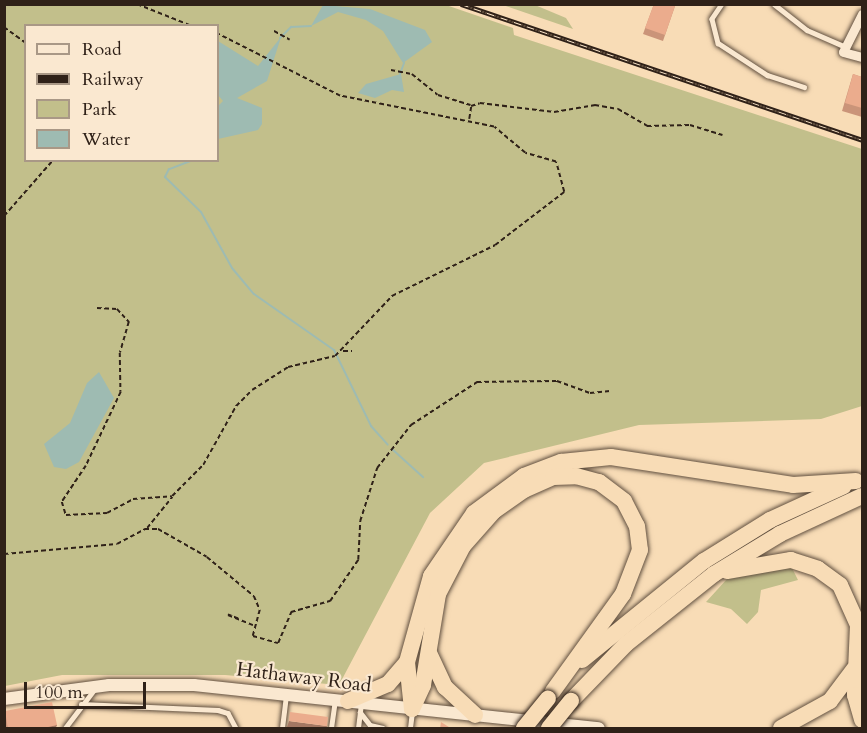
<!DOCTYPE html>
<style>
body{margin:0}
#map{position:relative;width:867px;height:733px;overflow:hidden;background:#f8dcb6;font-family:Cardo,serif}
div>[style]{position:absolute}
.green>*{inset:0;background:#c2bf8b}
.water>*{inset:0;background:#9ebbb2}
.stream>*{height:2px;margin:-1px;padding:0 1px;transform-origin:1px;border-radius:1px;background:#9ebbb2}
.path>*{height:1.5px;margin-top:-0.75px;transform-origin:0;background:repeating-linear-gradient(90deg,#2f2118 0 4.5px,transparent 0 7.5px)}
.roads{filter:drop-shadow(0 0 2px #615040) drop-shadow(0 0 2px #615040)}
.service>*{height:4.5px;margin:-2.25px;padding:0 2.25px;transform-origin:2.25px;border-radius:2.25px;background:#fae8d0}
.minor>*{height:9px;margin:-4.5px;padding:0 4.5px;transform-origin:4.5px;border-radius:4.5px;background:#fae8d0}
.secondary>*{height:12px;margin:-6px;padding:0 6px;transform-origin:6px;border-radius:6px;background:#fae8d0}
.motorway>*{height:16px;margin:-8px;padding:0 8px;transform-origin:8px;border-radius:8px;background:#f8dcb6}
.rail>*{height:4.5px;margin-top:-2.25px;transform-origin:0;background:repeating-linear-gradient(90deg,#fae8d0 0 7px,#2f2118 0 14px);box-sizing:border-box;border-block:2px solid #2f2118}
.bridges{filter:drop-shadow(0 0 2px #2f2118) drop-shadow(0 0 2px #2f2118)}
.motorway-bridge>*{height:16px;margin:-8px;padding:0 8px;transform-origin:8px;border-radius:8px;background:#f8dcb6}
.wall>*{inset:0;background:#ca9479}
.shaded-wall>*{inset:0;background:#a47863}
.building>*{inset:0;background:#ebac8d}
span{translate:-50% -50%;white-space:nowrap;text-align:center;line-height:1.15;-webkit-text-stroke:4.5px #fae8d0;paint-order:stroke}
.street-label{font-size:20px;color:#2f2118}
.frame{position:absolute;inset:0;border:6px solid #2f2118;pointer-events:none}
.legend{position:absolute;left:24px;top:24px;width:195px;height:138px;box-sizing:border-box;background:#fae8d0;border:2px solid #a99886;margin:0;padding:8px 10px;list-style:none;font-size:18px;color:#2f2118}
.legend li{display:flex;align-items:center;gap:12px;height:30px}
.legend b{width:30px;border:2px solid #a99886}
.scale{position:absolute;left:24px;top:682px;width:122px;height:27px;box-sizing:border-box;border:3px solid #2f2118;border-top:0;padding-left:8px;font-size:18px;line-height:21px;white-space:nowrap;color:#2f2118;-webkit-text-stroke:4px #fae8d0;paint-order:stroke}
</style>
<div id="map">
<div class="green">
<i style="clip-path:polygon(evenodd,5px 5px,446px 5px,513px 28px,514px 35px,862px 149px,862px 406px,821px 419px,639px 425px,484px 463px,430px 513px,339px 685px,225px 675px,62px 675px,5px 686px,5px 5px,26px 26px,218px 26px,218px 160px,26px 160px,26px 26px)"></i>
<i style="clip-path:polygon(503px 5px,535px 5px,566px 18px,573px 29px)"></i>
<i style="clip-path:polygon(792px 568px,798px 580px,761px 590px,758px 612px,747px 624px,731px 609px,706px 602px,727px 579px,748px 570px)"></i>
</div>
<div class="water">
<i style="clip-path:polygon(323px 5px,370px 9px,425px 30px,432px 42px,403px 63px,383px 31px,366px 20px,338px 12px,311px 26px)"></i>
<i style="clip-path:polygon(281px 37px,267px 81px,237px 98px,262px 108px,262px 124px,258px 130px,218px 139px,218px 106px,223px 101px,218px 95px,218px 41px,258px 66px)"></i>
<i style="clip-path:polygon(401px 74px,404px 92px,392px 90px,375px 98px,358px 93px,366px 84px)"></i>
<i style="clip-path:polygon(99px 372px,114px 398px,79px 462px,66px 469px,54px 467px,44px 444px,70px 423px,87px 383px)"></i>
</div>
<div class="stream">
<i style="left:280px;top:38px;width:16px;rotate:-45deg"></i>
<i style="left:291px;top:27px;width:20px;rotate:-3deg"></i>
<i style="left:400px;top:74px;width:12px;rotate:-70deg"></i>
<i style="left:193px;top:160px;width:26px;rotate:159deg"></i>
<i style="left:169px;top:169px;width:9px;rotate:117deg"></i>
<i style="left:165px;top:177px;width:50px;rotate:44.2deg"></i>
<i style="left:201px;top:212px;width:64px;rotate:61deg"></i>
<i style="left:232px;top:268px;width:34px;rotate:50deg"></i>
<i style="left:254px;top:294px;width:98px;rotate:35deg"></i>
<i style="left:334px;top:350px;width:85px;rotate:64deg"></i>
<i style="left:371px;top:426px;width:25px;rotate:48deg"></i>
<i style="left:392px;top:449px;width:42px;rotate:42.1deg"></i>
</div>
<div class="path">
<i style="left:137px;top:4px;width:59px;rotate:21.8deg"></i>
<i style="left:4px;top:27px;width:27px;rotate:36deg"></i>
<i style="left:274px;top:31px;width:18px;rotate:29deg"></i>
<i style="left:391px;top:70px;width:21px;rotate:11deg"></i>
<i style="left:412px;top:74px;width:33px;rotate:39deg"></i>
<i style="left:438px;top:95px;width:34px;rotate:17deg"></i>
<i style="left:469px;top:119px;width:13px;rotate:-81deg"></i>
<i style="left:471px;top:106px;width:9px;rotate:-18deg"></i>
<i style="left:480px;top:103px;width:75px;rotate:6.9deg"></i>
<i style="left:554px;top:112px;width:42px;rotate:-9.7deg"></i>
<i style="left:595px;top:105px;width:23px;rotate:10deg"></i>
<i style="left:618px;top:109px;width:34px;rotate:30deg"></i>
<i style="left:647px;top:126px;width:43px;rotate:-1.3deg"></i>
<i style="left:690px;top:125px;width:34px;rotate:17deg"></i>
<i style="left:4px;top:216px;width:74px;rotate:-48.8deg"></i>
<i style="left:97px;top:308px;width:20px;rotate:3deg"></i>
<i style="left:117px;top:309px;width:18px;rotate:47deg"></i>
<i style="left:129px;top:322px;width:32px;rotate:106deg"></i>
<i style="left:120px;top:353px;width:39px;rotate:89deg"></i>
<i style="left:121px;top:392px;width:82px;rotate:115.3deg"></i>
<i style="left:86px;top:466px;width:43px;rotate:123.7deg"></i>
<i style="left:62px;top:502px;width:14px;rotate:73deg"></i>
<i style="left:66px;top:515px;width:41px;rotate:-2.8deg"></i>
<i style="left:107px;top:513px;width:30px;rotate:-28deg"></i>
<i style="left:133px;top:499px;width:39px;rotate:-4deg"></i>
<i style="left:172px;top:496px;width:44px;rotate:-45deg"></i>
<i style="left:203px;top:465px;width:68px;rotate:-60.8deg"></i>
<i style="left:236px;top:406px;width:23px;rotate:-45deg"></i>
<i style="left:252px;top:390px;width:43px;rotate:-32.6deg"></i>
<i style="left:288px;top:367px;width:48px;rotate:-13.2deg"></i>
<i style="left:335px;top:356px;width:83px;rotate:-46.5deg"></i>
<i style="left:392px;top:296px;width:115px;rotate:-26.3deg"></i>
<i style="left:495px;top:245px;width:87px;rotate:-37.5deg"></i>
<i style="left:564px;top:192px;width:31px;rotate:-105deg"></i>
<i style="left:556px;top:162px;width:32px;rotate:-164deg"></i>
<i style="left:525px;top:153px;width:40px;rotate:-140deg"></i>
<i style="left:494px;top:127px;width:157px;rotate:-168.6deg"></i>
<i style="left:340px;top:96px;width:137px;rotate:-153.1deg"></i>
<i style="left:343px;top:351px;width:9px"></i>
<i style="left:147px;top:528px;width:40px;rotate:-51deg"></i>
<i style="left:4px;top:554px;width:113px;rotate:-5.1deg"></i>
<i style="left:117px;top:544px;width:32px;rotate:-28deg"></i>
<i style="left:145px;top:529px;width:13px"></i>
<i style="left:158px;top:529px;width:56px;rotate:29.7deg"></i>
<i style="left:207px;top:557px;width:61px;rotate:39.7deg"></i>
<i style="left:254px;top:596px;width:15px;rotate:67deg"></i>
<i style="left:260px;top:610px;width:27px;rotate:105deg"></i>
<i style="left:253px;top:636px;width:26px;rotate:16deg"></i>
<i style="left:278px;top:643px;width:34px;rotate:-67deg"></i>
<i style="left:291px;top:612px;width:41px;rotate:-15.8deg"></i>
<i style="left:330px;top:601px;width:50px;rotate:-55.7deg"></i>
<i style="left:358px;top:560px;width:39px;rotate:-87deg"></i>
<i style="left:360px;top:521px;width:56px;rotate:-72.2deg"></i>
<i style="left:377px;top:468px;width:55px;rotate:-51.7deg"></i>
<i style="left:411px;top:425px;width:79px;rotate:-33.1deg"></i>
<i style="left:477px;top:382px;width:80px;rotate:-0.7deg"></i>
<i style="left:557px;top:381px;width:35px;rotate:20deg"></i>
<i style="left:590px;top:393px;width:20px;rotate:-6deg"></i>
<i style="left:238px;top:619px;width:11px;rotate:-158deg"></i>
<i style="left:228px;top:615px;width:27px;rotate:22deg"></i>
</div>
<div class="roads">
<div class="service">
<i style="left:722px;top:4px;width:18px;rotate:124deg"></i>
<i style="left:712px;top:19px;width:25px;rotate:76deg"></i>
<i style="left:718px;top:43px;width:59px;rotate:33.1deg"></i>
<i style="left:767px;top:75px;width:39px;rotate:18deg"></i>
<i style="left:774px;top:4px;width:42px;rotate:38.2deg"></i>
<i style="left:807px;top:30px;width:43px;rotate:23.6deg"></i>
<i style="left:81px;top:704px;width:137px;rotate:2.5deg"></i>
<i style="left:218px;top:710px;width:10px;rotate:17deg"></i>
<i style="left:228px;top:713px;width:17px;rotate:62deg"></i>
<i style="left:360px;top:712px;width:16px;rotate:52deg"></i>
<i style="left:370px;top:725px;width:13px;rotate:13deg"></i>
<i style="left:65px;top:728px;width:48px;rotate:-52.7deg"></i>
<i style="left:282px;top:728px;width:31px;rotate:-83deg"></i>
<i style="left:331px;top:728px;width:27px;rotate:-82deg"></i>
<i style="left:358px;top:728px;width:25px;rotate:-83deg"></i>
<i style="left:410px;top:728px;width:16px;rotate:-83deg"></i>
</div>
<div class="minor">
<i style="left:862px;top:14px;width:42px;rotate:116.6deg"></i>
<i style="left:843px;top:52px;width:20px;rotate:15deg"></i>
</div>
<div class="secondary">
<i style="left:4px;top:699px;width:106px;rotate:-7.6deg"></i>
<i style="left:109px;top:685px;width:85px"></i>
<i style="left:194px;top:685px;width:407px;rotate:6.1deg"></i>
</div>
<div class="motorway">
<i style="left:727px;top:571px;width:65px;rotate:-9.8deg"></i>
<i style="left:791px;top:560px;width:28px;rotate:18deg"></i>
<i style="left:818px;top:569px;width:27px;rotate:36deg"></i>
<i style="left:840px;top:585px;width:44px;rotate:65.8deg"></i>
<i style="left:858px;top:625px;width:70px;rotate:92.5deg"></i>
<i style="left:855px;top:695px;width:26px;rotate:74deg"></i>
<i style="left:429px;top:653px;width:38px;rotate:65deg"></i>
<i style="left:445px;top:687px;width:41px;rotate:43deg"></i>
<i style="left:582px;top:660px;width:157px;rotate:-39.1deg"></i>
<i style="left:704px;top:561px;width:78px;rotate:-31.8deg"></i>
<i style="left:770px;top:520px;width:81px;rotate:-24.7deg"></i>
<i style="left:348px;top:701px;width:43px;rotate:-23deg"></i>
<i style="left:388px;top:684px;width:29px;rotate:-49deg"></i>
<i style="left:571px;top:701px;width:79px;rotate:-46deg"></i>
<i style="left:626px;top:644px;width:112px;rotate:-38.5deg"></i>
<i style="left:714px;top:574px;width:77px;rotate:-31.2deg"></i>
<i style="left:780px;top:534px;width:90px;rotate:-24.9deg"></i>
<i style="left:412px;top:709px;width:47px;rotate:-96.1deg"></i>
<i style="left:407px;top:662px;width:89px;rotate:-74.4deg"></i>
<i style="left:431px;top:576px;width:76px;rotate:-55.7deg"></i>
<i style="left:474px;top:513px;width:62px;rotate:-36.5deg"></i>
<i style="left:524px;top:476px;width:40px;rotate:-21deg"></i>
<i style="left:561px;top:462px;width:50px;rotate:-5.7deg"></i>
<i style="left:611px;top:457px;width:184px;rotate:8.7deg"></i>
<i style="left:793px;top:485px;width:63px;rotate:-3.6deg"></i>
<i style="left:412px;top:709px;width:26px;rotate:-65deg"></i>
<i style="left:423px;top:685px;width:92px;rotate:-80.6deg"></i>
<i style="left:438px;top:594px;width:54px;rotate:-62.5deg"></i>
<i style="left:463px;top:546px;width:47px;rotate:-48.5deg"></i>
<i style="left:494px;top:511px;width:37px;rotate:-35deg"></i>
<i style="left:524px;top:490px;width:32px;rotate:-24deg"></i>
<i style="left:553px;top:477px;width:23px;rotate:-2deg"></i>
<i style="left:576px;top:476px;width:24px;rotate:15deg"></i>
<i style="left:599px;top:482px;width:31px;rotate:37deg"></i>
<i style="left:624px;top:501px;width:28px;rotate:63deg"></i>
<i style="left:637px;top:526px;width:24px;rotate:83deg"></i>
<i style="left:640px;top:550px;width:47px;rotate:111.1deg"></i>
<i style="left:623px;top:594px;width:120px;rotate:125.8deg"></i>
<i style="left:781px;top:728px;width:56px;rotate:-28.9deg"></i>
<i style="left:830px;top:701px;width:40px;rotate:-53deg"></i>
</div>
</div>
<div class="rail">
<i style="left:461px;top:4px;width:423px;rotate:18.7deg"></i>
</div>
<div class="bridges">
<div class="motorway-bridge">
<i style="left:524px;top:728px;width:38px;rotate:-51deg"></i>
<i style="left:549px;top:728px;width:35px;rotate:-51deg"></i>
</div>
</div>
<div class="wall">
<i style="clip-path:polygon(654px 4px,675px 6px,663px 41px,643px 34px)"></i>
<i style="clip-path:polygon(853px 74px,862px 77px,862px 117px,842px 111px)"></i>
<i style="clip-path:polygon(5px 711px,57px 725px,55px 729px,4px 729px)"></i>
</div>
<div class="shaded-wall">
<i style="clip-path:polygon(289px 721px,327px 726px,326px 729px,300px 729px,287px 727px)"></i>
<i style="clip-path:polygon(57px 725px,55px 729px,39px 729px)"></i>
</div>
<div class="building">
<i style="clip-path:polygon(654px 4px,670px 4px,675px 6px,665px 35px,645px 28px)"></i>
<i style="clip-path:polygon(853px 74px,862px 77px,862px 108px,845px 103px)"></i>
<i style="clip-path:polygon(52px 702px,57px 725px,39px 729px,8px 729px,5px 711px)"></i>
<i style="clip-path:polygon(290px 712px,328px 717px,327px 726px,289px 721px)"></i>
<i style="clip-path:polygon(441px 722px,452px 729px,440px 729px)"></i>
</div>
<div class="street-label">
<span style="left:304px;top:677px;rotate:7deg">Hathaway Road</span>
</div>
<div class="frame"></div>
<ul class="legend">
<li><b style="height:8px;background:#fae8d0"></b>Road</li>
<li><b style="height:8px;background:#2f2118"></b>Railway</li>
<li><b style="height:16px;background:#c2bf8b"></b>Park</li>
<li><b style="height:16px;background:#9ebbb2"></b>Water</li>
</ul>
<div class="scale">100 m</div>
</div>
